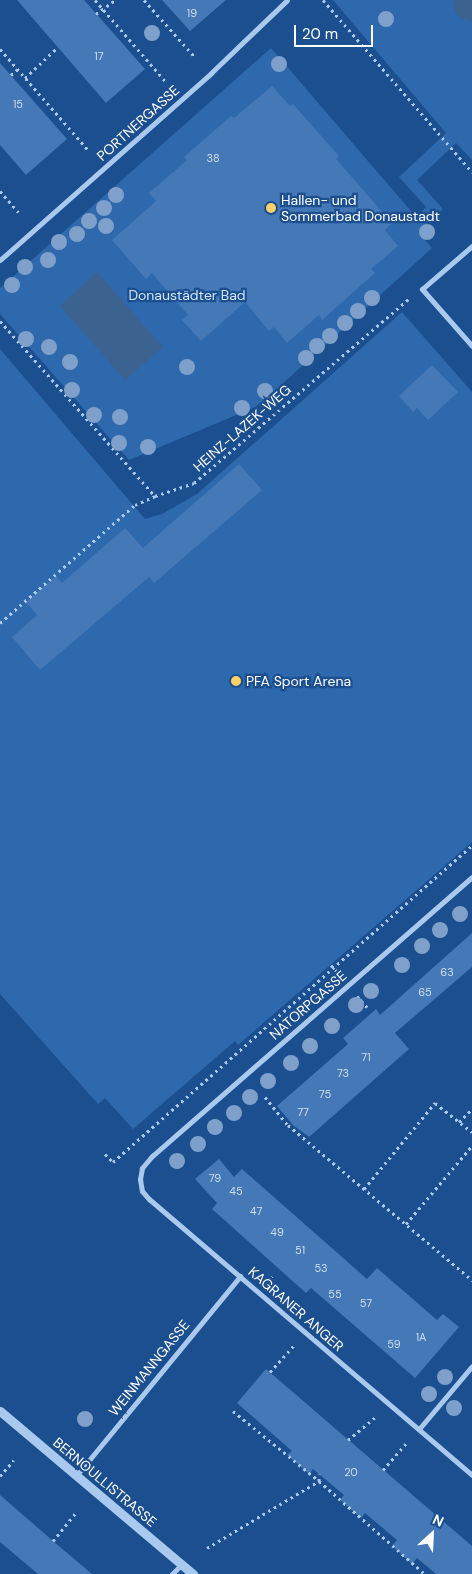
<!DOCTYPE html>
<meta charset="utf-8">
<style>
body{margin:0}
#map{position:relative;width:472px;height:1574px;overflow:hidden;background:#1b4f8f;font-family:"DM Sans",sans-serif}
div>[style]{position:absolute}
.green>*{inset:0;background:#2e69ad}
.water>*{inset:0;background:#3c6290}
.building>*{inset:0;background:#4478b7}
.path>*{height:3px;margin-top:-1.5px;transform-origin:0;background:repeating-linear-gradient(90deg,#a9c9ee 0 2.5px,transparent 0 6.5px)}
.minor>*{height:5px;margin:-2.5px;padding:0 2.5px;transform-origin:2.5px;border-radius:2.5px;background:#a9c9ee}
.tertiary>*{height:9px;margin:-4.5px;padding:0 4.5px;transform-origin:4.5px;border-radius:4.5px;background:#a9c9ee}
.trees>*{width:16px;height:16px;margin:-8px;border-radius:50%;background:#7ea0ca}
.dots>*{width:14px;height:14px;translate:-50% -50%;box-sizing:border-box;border:2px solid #1b4f8f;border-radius:50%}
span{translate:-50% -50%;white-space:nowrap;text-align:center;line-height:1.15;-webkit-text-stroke:4.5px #1b4f8f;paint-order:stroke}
.number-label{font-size:11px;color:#d0dded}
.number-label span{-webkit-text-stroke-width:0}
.street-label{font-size:14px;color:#fff}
.poi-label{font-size:14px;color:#fff}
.left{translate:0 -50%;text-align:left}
.park-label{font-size:14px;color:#cfe3fa}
.north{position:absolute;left:407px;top:1509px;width:50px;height:50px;-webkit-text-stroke:4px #1b4f8f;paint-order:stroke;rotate:25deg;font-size:14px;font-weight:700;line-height:20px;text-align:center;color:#fff}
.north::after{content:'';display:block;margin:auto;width:18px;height:22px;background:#fff;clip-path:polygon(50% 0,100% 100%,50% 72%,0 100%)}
.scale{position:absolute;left:294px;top:25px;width:79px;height:22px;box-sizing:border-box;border:2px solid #fff;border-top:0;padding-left:6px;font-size:15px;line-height:18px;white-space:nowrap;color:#fff;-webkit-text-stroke:4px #1b4f8f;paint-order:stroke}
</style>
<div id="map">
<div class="green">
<i style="clip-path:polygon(333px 0,472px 0,472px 160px,456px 143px,417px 180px,443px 209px,418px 232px,432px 248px,258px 406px,129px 460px,0 314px,0 288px,271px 48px,416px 217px,426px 207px,399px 177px,446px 133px)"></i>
<i style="clip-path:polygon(402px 312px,472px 392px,472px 842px,238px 1045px,235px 1041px,133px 1129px,105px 1098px,98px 1104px,0 994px,0 349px,145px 519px,162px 514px,197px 494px)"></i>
</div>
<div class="water">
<i style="clip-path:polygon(453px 0,472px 0,472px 22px,460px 17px,455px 12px)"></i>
<i style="clip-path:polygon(97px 272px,163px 347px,125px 380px,60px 306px)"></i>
</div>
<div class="building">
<i style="clip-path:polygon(17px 0,84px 0,145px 69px,106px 103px)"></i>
<i style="clip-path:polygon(162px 0,226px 0,190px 31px)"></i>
<i style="clip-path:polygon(0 63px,67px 139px,26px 175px,0 145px)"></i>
<i style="clip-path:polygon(272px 86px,290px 106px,293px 104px,339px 156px,336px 159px,392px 223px,385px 230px,398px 246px,371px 269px,375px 273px,322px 320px,319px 315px,287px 343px,274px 327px,269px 331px,245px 302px,201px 341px,182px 320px,188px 315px,152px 273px,146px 279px,112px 240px,156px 201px,149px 193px,187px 160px,184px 157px,231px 116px,234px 118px)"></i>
<i style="clip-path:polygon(432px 365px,458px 392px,428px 420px,417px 408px,413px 412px,399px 396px)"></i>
<i style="clip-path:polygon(239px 464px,262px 490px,154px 583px,149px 577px,40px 670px,12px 637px,37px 615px,26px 602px,56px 576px,62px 583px,125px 528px,143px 548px)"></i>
<i style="clip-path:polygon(472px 933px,472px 967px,395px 1033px,409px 1049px,309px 1137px,293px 1125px,277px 1106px,348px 1044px,343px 1038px,366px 1018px,376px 1009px,380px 1015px)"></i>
<i style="clip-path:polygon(219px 1159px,234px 1177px,242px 1169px,367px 1279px,377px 1268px,437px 1320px,443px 1314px,459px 1327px,415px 1378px,311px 1288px,306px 1293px,212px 1209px,217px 1203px,195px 1179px)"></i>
<i style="clip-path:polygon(266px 1369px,472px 1546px,472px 1574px,436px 1574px,417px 1558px,412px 1564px,392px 1546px,397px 1540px,365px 1513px,361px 1518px,340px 1500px,344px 1495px,313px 1469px,309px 1474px,287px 1455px,292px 1451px,237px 1403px)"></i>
<i style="clip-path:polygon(0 1495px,53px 1541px,92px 1574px,38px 1574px,0 1542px)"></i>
</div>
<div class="path">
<i style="left:95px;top:0;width:108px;rotate:49.1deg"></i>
<i style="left:144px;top:0;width:76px;rotate:48.2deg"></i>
<i style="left:323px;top:0;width:228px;rotate:49.1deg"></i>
<i style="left:96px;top:14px;width:24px;rotate:-36deg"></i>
<i style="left:0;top:49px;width:134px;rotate:48.9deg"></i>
<i style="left:11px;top:75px;width:9px;rotate:-41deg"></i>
<i style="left:25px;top:78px;width:45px;rotate:-43.2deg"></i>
<i style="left:0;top:191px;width:28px;rotate:49deg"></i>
<i style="left:0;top:321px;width:234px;rotate:48.5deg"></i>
<i style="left:155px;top:496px;width:41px;rotate:-18.4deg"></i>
<i style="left:194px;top:483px;width:284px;rotate:-40.6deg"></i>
<i style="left:0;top:623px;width:179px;rotate:-41.2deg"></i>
<i style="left:135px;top:505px;width:22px;rotate:-24deg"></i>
<i style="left:331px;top:965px;width:12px;rotate:48deg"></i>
<i style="left:357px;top:996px;width:15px;rotate:48deg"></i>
<i style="left:265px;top:1097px;width:36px;rotate:51deg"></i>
<i style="left:288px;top:1125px;width:241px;rotate:40.1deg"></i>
<i style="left:459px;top:1122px;width:18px;rotate:-45deg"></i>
<i style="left:105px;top:1154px;width:11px;rotate:45deg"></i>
<i style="left:113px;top:1162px;width:479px;rotate:-41.4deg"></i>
<i style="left:364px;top:1189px;width:112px;rotate:-50.5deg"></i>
<i style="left:435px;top:1103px;width:47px;rotate:38.1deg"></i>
<i style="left:406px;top:1224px;width:102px;rotate:-49.8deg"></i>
<i style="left:268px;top:1282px;width:7px;rotate:-56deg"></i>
<i style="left:270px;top:1372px;width:38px;rotate:-48deg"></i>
<i style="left:233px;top:1411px;width:111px;rotate:39.1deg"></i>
<i style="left:319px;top:1481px;width:141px;rotate:41.3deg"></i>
<i style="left:348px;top:1440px;width:38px;rotate:-40deg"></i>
<i style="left:383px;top:1470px;width:37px;rotate:-49deg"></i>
<i style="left:0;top:1476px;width:21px;rotate:-49deg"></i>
<i style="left:53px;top:1541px;width:36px;rotate:-51deg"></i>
<i style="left:207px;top:1548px;width:131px;rotate:-30.9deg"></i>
<i style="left:319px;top:1481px;width:7px;rotate:-90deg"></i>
</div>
<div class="minor">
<i style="left:472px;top:246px;width:66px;rotate:139.3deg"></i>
<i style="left:422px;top:289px;width:76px;rotate:48.7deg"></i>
<i style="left:0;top:260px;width:282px;rotate:-41.5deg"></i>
<i style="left:211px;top:73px;width:105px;rotate:-43.8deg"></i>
<i style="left:472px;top:877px;width:425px;rotate:138.9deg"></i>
<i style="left:152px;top:1156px;width:16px;rotate:130deg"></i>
<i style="left:142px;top:1168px;width:11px;rotate:100deg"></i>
<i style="left:140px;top:1179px;width:12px;rotate:81deg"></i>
<i style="left:142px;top:1191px;width:11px;rotate:49deg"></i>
<i style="left:149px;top:1199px;width:425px;rotate:40.5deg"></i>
<i style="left:419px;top:1429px;width:82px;rotate:-49.9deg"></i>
<i style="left:76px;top:1476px;width:259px;rotate:-50.6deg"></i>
<i style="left:172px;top:1574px;width:14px;rotate:-45deg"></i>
</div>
<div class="tertiary">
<i style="left:0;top:1411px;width:253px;rotate:40.2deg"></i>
</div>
<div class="trees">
<i style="left:386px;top:19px"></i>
<i style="left:152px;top:33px"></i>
<i style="left:279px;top:64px"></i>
<i style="left:116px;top:195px"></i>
<i style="left:104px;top:208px"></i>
<i style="left:89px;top:221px"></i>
<i style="left:106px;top:226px"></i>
<i style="left:427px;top:232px"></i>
<i style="left:77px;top:234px"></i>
<i style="left:59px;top:242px"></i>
<i style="left:48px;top:260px"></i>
<i style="left:25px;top:267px"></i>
<i style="left:12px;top:285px"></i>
<i style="left:372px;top:298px"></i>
<i style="left:358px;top:311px"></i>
<i style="left:345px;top:323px"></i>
<i style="left:330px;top:336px"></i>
<i style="left:26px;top:339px"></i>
<i style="left:317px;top:346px"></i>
<i style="left:49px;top:347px"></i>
<i style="left:306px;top:358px"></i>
<i style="left:70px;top:362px"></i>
<i style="left:187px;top:367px"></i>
<i style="left:72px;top:390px"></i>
<i style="left:265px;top:391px"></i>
<i style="left:242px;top:408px"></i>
<i style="left:94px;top:415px"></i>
<i style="left:120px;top:417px"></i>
<i style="left:119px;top:443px"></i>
<i style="left:148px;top:447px"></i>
<i style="left:460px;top:914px"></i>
<i style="left:440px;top:930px"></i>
<i style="left:422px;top:946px"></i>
<i style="left:402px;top:965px"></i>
<i style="left:371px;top:991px"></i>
<i style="left:356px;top:1005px"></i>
<i style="left:332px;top:1026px"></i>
<i style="left:310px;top:1046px"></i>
<i style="left:291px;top:1063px"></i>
<i style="left:268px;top:1081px"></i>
<i style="left:250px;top:1097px"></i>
<i style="left:234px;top:1113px"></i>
<i style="left:215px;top:1127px"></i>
<i style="left:198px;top:1144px"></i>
<i style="left:177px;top:1161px"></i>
<i style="left:445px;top:1377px"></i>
<i style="left:429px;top:1394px"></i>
<i style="left:454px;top:1408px"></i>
<i style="left:85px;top:1419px"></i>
</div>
<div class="dots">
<i style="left:271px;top:208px;background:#ffd166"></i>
<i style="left:236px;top:681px;background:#ffd166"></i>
</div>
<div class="number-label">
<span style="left:192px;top:13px">19</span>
<span style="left:99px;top:56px">17</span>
<span style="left:18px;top:104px">15</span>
<span style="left:213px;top:158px">38</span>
<span style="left:447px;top:972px">63</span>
<span style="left:425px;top:992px">65</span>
<span style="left:366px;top:1057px">71</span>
<span style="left:343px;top:1073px">73</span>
<span style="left:325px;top:1094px">75</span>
<span style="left:303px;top:1112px">77</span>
<span style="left:215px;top:1178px">79</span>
<span style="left:236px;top:1191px">45</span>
<span style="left:256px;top:1211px">47</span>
<span style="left:277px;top:1232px">49</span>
<span style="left:300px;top:1250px">51</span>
<span style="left:321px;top:1268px">53</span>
<span style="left:335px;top:1294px">55</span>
<span style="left:366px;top:1303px">57</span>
<span style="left:421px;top:1337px">1A</span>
<span style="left:394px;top:1344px">59</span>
<span style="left:351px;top:1472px">20</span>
</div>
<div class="street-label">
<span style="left:138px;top:123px;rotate:-42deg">PORTNERGASSE</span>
<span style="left:242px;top:428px;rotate:-41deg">HEINZ-LAZEK-WEG</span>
<span style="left:308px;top:1005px;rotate:-41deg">NATORPGASSE</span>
<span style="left:296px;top:1309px;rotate:41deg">KAGRANER ANGER</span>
<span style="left:149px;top:1368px;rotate:-51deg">WEINMANNGASSE</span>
<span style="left:105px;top:1482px;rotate:40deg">BERNOULLISTRASSE</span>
</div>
<div class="poi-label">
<span class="left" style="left:281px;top:208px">Hallen- und<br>Sommerbad Donaustadt</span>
<span class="left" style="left:246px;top:681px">PFA Sport Arena</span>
</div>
<div class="park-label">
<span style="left:187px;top:295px">Donaustädter Bad</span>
</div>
<div class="north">N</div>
<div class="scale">20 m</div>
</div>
